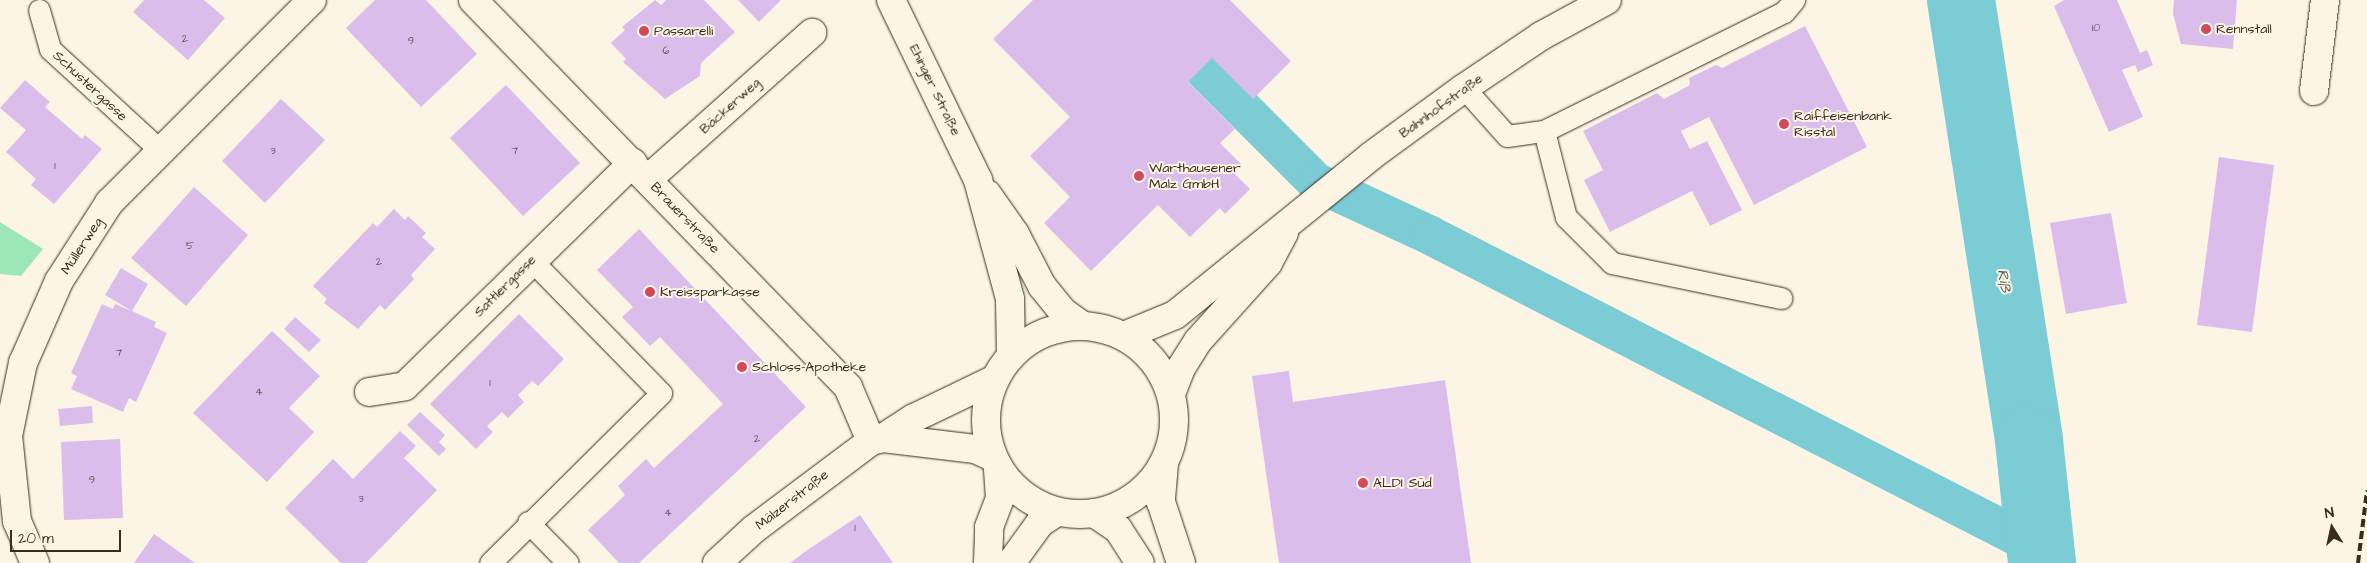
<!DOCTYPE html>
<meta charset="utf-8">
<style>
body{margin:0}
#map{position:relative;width:2367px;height:563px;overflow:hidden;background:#fcf5e5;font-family:"Architects Daughter",sans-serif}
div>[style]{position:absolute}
.green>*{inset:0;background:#9de7b6}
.canal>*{height:39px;margin:-19.5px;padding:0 19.5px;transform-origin:19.5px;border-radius:19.5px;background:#7bccd4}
.river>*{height:68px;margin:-34px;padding:0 34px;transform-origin:34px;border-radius:34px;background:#7bccd4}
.building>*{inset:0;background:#dabdeb}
.roads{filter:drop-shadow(0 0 1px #3b2a1e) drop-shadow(0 0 1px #3b2a1e)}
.service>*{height:21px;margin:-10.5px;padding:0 10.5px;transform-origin:10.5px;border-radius:10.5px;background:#fcf5e5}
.minor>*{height:28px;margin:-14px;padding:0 14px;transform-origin:14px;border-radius:14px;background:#fcf5e5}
.secondary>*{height:28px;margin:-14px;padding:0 14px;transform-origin:14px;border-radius:14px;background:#fcf5e5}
.primary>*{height:28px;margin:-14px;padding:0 14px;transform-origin:14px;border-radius:14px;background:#fcf5e5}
.primary>.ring{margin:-14px;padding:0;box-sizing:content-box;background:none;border:28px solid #fcf5e5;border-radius:50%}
.rail>*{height:4px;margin-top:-2px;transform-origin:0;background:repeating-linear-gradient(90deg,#3b2a1e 0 8px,transparent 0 12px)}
.dots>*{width:14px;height:14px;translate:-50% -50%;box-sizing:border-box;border:2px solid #fcf5e5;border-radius:50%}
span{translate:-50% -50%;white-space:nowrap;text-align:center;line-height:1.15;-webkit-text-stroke:4px #fcf5e5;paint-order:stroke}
.number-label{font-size:11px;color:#634f51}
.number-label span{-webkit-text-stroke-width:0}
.poi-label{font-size:14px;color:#3b2a1e}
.left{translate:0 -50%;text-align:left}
.street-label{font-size:14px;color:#3b2a1e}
.water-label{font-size:15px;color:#4e5b55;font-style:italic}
.north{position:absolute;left:2307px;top:503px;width:50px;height:50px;-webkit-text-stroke:4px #fcf5e5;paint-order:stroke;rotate:350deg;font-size:14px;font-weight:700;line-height:20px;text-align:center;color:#3b2a1e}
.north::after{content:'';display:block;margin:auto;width:18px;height:22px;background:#3b2a1e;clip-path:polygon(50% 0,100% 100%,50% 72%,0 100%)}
.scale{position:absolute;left:10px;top:530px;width:111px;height:22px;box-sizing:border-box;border:2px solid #3b2a1e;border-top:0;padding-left:6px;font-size:15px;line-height:18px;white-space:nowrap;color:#3b2a1e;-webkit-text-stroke:4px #fcf5e5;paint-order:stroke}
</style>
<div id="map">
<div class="green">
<i style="clip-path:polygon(0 222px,43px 249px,21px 276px,0 274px)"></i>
</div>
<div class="canal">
<i style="left:1134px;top:0;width:257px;rotate:45deg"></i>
<i style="left:1316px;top:182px;width:126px;rotate:24.9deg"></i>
<i style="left:1430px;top:235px;width:686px;rotate:27.16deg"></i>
</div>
<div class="river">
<i style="left:1961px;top:0;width:446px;rotate:81.2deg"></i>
<i style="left:2029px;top:441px;width:123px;rotate:83.9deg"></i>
</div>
<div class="building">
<i style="clip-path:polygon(144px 0,204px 0,225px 18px,188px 60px,133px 12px)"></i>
<i style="clip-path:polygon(375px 0,426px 0,477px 54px,421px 107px,346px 28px)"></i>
<i style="clip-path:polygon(655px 0,661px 5px,666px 0,704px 0,735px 32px,701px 63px,700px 76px,665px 99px,623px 62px,626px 59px,611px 43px,625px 30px,622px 27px)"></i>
<i style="clip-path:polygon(738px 0,781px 0,759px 22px)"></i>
<i style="clip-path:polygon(1033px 0,1230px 0,1291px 61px,1253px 99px,1212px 58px,1188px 82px,1235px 129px,1220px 143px,1242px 165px,1234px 173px,1250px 189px,1225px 214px,1220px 208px,1190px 237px,1158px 205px,1091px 271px,1044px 223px,1070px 197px,1030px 156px,1070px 117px,993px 39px)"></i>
<i style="clip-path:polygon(2064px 0,2117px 0,2140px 53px,2147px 50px,2153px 65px,2138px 72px,2135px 65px,2122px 70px,2143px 117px,2109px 132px,2054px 6px)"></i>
<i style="clip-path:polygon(2174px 0,2237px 0,2233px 49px,2181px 44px,2173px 14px)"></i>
<i style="clip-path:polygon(1805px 26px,1867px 147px,1754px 205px,1709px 117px,1681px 131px,1690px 149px,1707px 141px,1742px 210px,1710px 226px,1692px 191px,1610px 232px,1584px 180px,1603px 170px,1583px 131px,1657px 93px,1664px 99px,1690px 85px,1689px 78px,1716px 65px,1722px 68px)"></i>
<i style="clip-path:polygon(25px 80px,50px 102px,45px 107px,82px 139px,85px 135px,102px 149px,54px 204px,31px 185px,36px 179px,6px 152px,26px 130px,0 108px)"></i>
<i style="clip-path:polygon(506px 85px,580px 163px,523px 216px,450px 138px)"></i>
<i style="clip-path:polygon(281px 99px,325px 140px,265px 203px,222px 161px)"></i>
<i style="clip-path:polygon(2219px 157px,2274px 165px,2252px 332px,2197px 325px)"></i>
<i style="clip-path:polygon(194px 187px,248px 235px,186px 306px,131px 258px)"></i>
<i style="clip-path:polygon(394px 209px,405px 220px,408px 216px,426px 233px,422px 237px,435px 249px,411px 275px,414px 279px,385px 310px,380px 305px,358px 329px,324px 303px,327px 299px,313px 286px,373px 223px,377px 227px)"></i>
<i style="clip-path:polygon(2111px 213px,2127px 303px,2066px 314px,2050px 223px)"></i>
<i style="clip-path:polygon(639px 229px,806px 407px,639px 563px,619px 563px,588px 530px,625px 495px,618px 486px,646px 459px,654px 468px,723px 404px,660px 337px,650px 346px,622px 317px,633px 307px,597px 270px)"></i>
<i style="clip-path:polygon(121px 268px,148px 284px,132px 311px,156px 322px,154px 327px,167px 333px,136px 402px,129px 398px,123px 412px,71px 389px,77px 376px,71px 373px,102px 304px,113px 309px,115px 304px,132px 311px,105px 295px)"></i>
<i style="clip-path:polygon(519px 314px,564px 359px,538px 386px,532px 381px,518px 395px,524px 402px,508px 418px,502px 412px,487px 426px,493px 432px,476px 449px,430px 404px)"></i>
<i style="clip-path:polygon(295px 317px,321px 340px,309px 352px,284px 329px)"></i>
<i style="clip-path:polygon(272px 331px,320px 376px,289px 408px,314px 432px,267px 482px,193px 413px)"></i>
<i style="clip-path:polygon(1289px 371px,1293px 402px,1445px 380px,1471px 563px,1279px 563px,1252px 376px)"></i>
<i style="clip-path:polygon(92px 406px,93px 423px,60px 426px,58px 409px)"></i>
<i style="clip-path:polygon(420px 412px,445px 435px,439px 442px,446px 449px,439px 456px,407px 425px)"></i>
<i style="clip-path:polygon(400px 431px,416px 446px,404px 458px,437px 490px,366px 563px,341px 563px,285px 508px,333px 459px,353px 479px)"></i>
<i style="clip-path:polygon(120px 439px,123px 518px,64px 520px,61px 442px)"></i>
<i style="clip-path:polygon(860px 515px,893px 563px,790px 563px,806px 551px)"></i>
<i style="clip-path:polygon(154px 534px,195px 563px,134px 563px)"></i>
</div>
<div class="roads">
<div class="service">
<i style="left:39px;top:10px;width:41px;rotate:74.2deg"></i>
<i style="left:50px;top:49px;width:149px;rotate:42.6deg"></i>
<i style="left:1464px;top:88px;width:64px;rotate:48.1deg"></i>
<i style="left:1507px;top:136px;width:37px;rotate:-8deg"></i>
<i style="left:1544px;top:131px;width:268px;rotate:-26.4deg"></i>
<i style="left:1784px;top:12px;width:16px;rotate:-50deg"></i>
<i style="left:1544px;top:131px;width:89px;rotate:75.7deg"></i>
<i style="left:1566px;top:217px;width:65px;rotate:45deg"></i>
<i style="left:1612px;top:263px;width:173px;rotate:11.7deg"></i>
<i style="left:528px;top:522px;width:57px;rotate:45.7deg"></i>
<i style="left:490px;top:563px;width:241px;rotate:-44.8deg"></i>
<i style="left:661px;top:393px;width:186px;rotate:-134.3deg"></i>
</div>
<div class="minor">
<i style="left:473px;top:0;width:539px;rotate:45.9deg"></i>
<i style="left:848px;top:387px;width:59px;rotate:66.9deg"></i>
<i style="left:2314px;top:91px;width:92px;rotate:-83.1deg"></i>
<i style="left:648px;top:179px;width:220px;rotate:-41.7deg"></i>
<i style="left:369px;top:392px;width:36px;rotate:-9deg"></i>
<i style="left:405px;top:386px;width:319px;rotate:-44.4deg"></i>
<i style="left:883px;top:438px;width:37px;rotate:-33deg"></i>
<i style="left:914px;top:418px;width:88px;rotate:-25.7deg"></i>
<i style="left:35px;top:563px;width:46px;rotate:-113.2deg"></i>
<i style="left:17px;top:521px;width:85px;rotate:-96deg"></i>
<i style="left:8px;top:436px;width:75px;rotate:-78.4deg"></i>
<i style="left:23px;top:363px;width:90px;rotate:-66.3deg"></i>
<i style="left:59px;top:281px;width:93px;rotate:-57.3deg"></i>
<i style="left:109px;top:203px;width:287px;rotate:-45deg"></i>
<i style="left:717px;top:563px;width:50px;rotate:-42.6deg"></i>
<i style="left:754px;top:529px;width:146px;rotate:-36.9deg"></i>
<i style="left:871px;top:441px;width:12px;rotate:-14deg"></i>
<i style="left:883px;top:438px;width:93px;rotate:6.8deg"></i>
<i style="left:975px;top:449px;width:20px;rotate:24deg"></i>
<i style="left:988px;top:563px;width:36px;rotate:-88deg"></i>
<i style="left:989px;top:527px;width:31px;rotate:-69deg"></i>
<i style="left:1000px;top:498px;width:31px;rotate:-94deg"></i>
<i style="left:1011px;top:563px;width:49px;rotate:-54.1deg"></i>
<i style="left:1040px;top:523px;width:20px;rotate:-33deg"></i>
</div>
<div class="secondary">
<i style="left:1124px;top:336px;width:55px;rotate:-22.4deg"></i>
<i style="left:1175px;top:315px;width:252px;rotate:-39deg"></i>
<i style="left:1371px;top:156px;width:115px;rotate:-36.2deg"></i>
<i style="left:1464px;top:88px;width:93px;rotate:-34deg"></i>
<i style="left:1541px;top:36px;width:75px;rotate:-28.6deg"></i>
<i style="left:1171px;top:394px;width:28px;rotate:-69deg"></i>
<i style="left:1181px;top:368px;width:32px;rotate:-58deg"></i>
<i style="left:1198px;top:341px;width:105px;rotate:-48.1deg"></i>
<i style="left:1268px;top:263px;width:34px;rotate:-62deg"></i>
</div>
<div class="primary">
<i style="left:891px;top:0;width:200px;rotate:64.2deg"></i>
<i style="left:978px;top:180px;width:123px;rotate:74.9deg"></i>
<i style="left:1010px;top:299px;width:56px;rotate:89deg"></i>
<i style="left:987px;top:194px;width:49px;rotate:55deg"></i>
<i style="left:1015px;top:234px;width:59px;rotate:62.6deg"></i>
<i style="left:1042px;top:286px;width:32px;rotate:51deg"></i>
<i style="left:1062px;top:311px;width:24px;rotate:36deg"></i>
<i class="ring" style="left:986px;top:326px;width:160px;height:160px"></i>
<i style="left:1164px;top:464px;width:38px;rotate:95deg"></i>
<i style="left:1161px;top:502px;width:64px;rotate:71.8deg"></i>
<i style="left:1094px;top:513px;width:29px;rotate:34deg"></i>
<i style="left:1118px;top:529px;width:40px;rotate:57.1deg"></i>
</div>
</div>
<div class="rail">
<i style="left:2358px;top:563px;width:73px;rotate:-82.9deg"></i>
</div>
<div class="dots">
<i style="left:2206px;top:29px;background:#d1495b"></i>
<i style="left:644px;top:31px;background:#d1495b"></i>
<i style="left:1784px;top:124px;background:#d1495b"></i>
<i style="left:1139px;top:176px;background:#d1495b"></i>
<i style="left:650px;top:292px;background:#d1495b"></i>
<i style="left:742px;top:367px;background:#d1495b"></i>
<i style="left:1363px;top:483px;background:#d1495b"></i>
</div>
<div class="number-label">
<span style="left:2096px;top:28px">10</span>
<span style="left:185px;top:39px">2</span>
<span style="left:411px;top:41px">9</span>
<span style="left:666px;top:51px">6</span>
<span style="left:273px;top:151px">3</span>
<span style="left:515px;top:151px">7</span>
<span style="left:55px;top:166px">1</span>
<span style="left:190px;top:246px">5</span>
<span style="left:379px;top:262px">2</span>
<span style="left:119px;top:353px">7</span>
<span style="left:490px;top:383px">1</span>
<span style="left:259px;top:392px">4</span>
<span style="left:757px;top:439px">2</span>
<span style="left:92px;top:480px">9</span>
<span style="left:361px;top:499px">3</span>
<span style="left:668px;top:513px">4</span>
<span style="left:855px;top:528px">1</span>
</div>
<div class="poi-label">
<span class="left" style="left:2216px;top:29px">Rennstall</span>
<span class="left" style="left:654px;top:31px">Passarelli</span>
<span class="left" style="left:1794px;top:124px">Raiffeisenbank<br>Risstal</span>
<span class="left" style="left:1149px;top:176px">Warthausener<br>Malz GmbH</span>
<span class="left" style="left:660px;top:292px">Kreissparkasse</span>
<span class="left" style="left:752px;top:367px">Schloss-Apotheke</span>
<span class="left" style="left:1373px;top:483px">ALDI Süd</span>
</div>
<div class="street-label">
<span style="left:90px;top:86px;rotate:43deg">Schustergasse</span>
<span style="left:935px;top:90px;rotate:64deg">Ehinger Straße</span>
<span style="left:730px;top:106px;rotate:-42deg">Bäckerweg</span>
<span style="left:1441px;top:106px;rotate:-36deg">Bahnhofstraße</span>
<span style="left:685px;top:218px;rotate:46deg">Brauerstraße</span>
<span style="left:82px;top:246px;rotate:-57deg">Müllerweg</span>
<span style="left:505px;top:286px;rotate:-45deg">Sattlergasse</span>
<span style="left:792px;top:500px;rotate:-38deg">Mälzerstraße</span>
</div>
<div class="water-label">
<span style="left:2004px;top:281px;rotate:81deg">Riß</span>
</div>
<div class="north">N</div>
<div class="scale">20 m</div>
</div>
